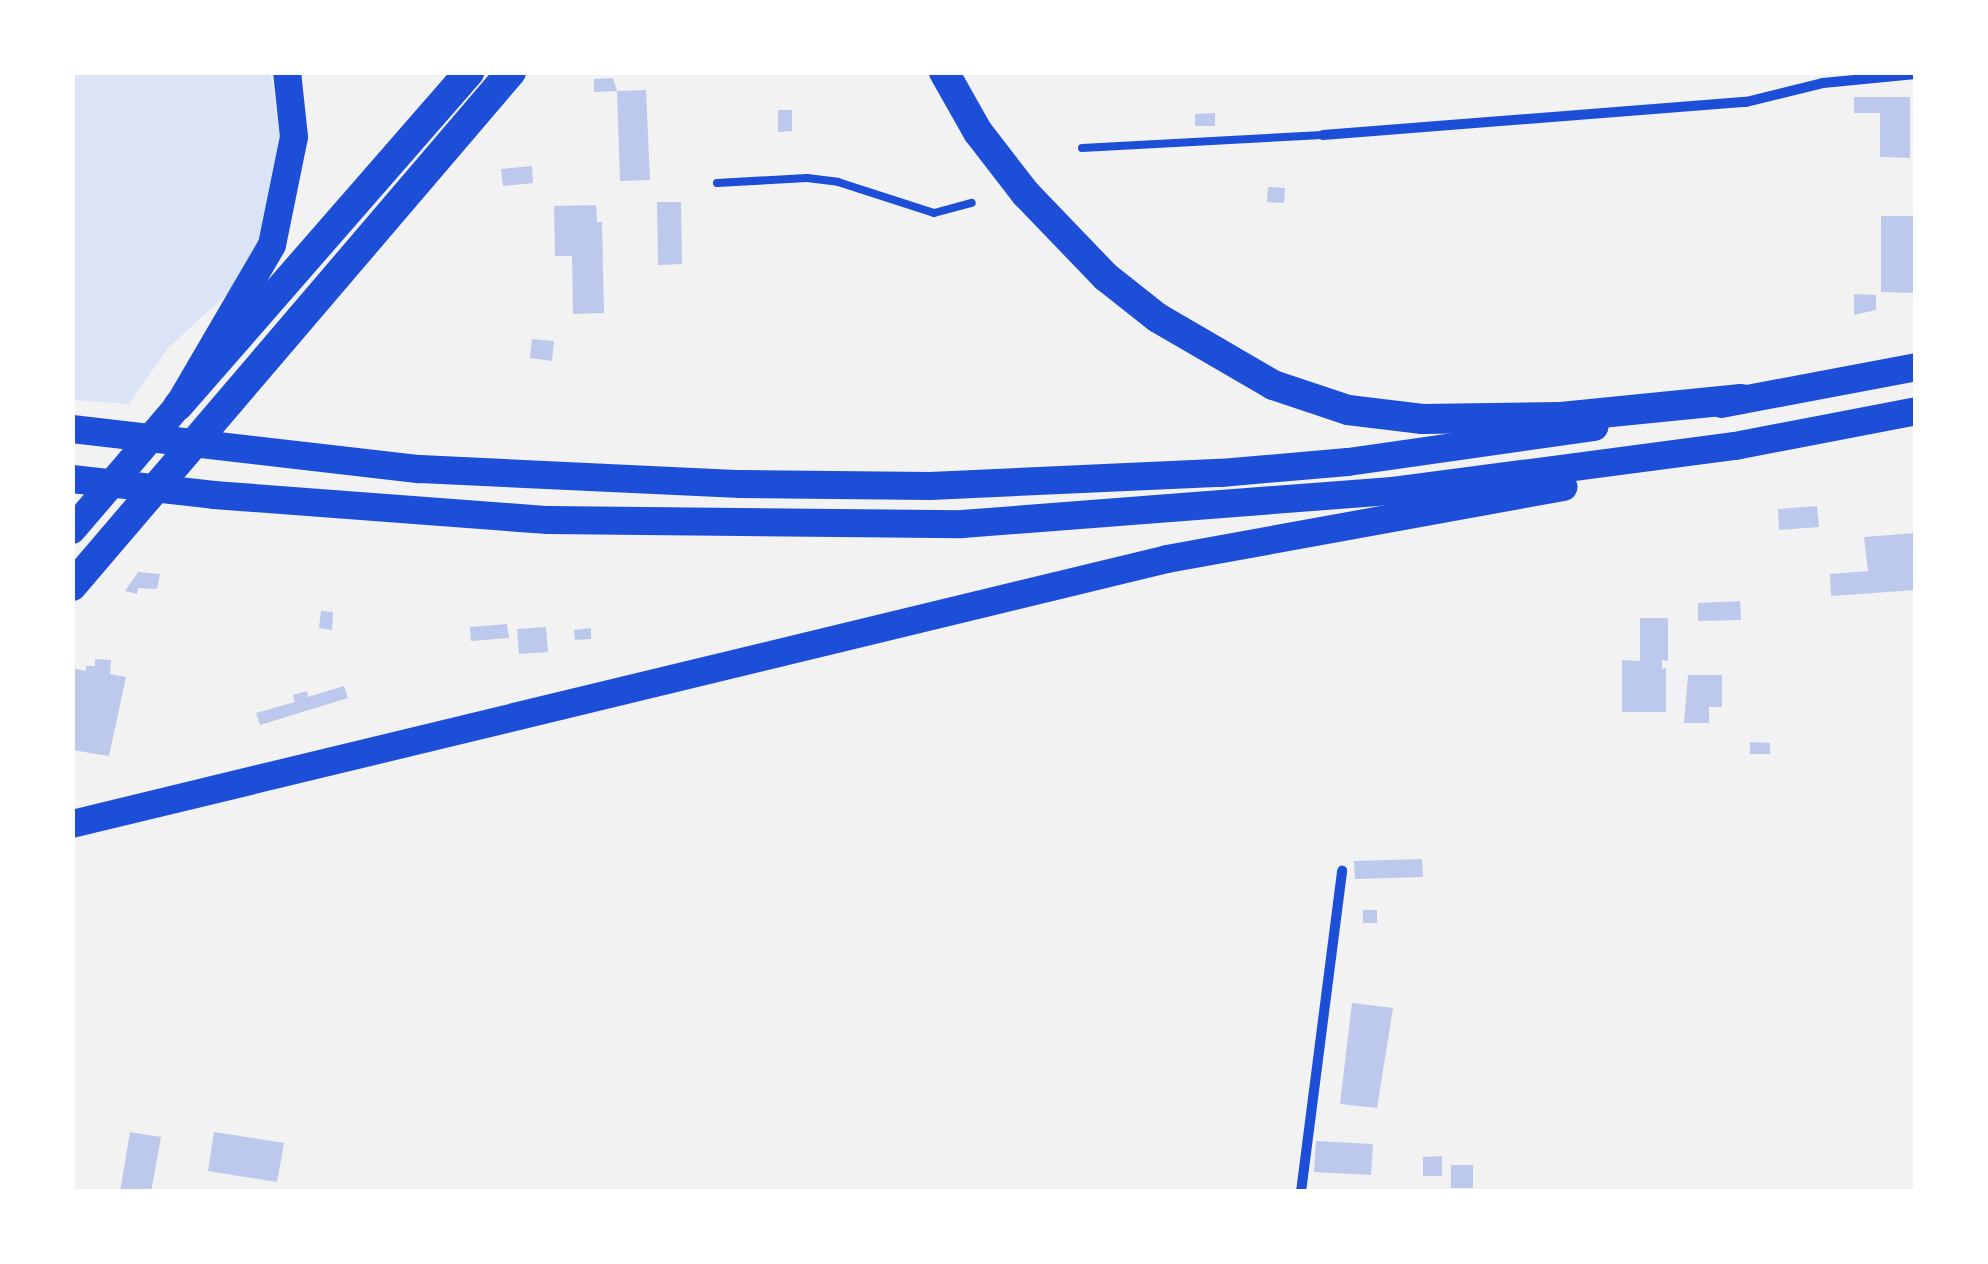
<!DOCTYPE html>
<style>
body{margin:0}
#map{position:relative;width:1988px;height:1264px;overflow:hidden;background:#f2f2f2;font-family:Arial,sans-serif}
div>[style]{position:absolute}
.green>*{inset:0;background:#dbe4f7}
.building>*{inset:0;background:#bdc9ec}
.service>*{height:8px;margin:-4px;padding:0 4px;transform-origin:4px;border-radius:4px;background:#1d4ed8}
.minor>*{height:10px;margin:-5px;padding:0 5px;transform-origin:5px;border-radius:5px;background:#1d4ed8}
.trunk>*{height:28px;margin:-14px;padding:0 14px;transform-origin:14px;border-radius:14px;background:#1d4ed8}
.motorway>*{height:30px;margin:-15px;padding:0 15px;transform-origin:15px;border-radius:15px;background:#1d4ed8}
span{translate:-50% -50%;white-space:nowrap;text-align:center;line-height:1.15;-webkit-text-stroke:8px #fff;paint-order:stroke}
.frame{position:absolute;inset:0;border:75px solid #fff;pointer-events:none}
</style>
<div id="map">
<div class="green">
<i style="clip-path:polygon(72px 73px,270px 73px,273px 85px,280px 138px,272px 203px,249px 274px,168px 348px,129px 404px,73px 400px)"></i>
</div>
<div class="building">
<i style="clip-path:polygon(613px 78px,617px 91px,594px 92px,594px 79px)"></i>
<i style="clip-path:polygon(646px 90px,650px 180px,620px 181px,617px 91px)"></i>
<i style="clip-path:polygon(1854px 97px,1910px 97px,1910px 158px,1880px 157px,1880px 113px,1854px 113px)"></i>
<i style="clip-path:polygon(778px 110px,792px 110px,792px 131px,778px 132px)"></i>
<i style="clip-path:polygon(1215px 113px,1215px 126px,1195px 126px,1195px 114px)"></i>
<i style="clip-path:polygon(532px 166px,533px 183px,503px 186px,501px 169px)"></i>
<i style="clip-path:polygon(1268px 187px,1285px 188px,1284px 203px,1267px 202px)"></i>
<i style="clip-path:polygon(657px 202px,681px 202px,682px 264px,658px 265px)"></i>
<i style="clip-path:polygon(596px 205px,597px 222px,602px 222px,604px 313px,573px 314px,572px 256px,555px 256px,554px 206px)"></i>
<i style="clip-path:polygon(1881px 216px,1916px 216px,1916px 293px,1881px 292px)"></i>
<i style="clip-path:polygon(1854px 294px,1876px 295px,1876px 310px,1854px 315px)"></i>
<i style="clip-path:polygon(532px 339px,554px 341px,552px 361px,530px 358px)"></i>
<i style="clip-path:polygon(1817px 506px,1819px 527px,1779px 530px,1778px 509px)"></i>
<i style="clip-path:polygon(1916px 533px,1916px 590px,1831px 596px,1830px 574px,1868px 571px,1864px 537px)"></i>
<i style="clip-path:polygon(138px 572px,160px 574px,157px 589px,138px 588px,137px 594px,125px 591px)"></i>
<i style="clip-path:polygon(1740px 601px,1741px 620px,1698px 621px,1698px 603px)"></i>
<i style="clip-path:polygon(321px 611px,333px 612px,332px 630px,319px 628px)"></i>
<i style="clip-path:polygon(1640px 618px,1668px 618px,1668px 661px,1662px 660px,1662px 669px,1666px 668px,1666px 712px,1622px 712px,1622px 660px,1640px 661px)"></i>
<i style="clip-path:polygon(507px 624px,509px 638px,471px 641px,470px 627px)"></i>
<i style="clip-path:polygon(546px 627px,548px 652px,519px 654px,517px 629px)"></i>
<i style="clip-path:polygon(591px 628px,591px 639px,575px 640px,574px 630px)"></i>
<i style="clip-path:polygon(95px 659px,111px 660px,110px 674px,126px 677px,109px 756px,72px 750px,72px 668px,86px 671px,86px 666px,95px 666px)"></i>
<i style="clip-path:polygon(1688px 675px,1722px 675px,1722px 707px,1709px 707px,1709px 723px,1684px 723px)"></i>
<i style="clip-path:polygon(344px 686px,348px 698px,260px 725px,256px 713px,295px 702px,293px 695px,307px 691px,308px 697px)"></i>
<i style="clip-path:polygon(1750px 742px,1770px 743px,1770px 754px,1750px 754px)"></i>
<i style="clip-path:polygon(1422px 859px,1423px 877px,1355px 879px,1354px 861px)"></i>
<i style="clip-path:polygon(1363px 910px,1377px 910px,1377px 923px,1363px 923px)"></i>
<i style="clip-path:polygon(1352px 1003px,1393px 1008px,1377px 1108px,1340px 1104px)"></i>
<i style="clip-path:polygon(130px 1132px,161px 1137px,151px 1192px,120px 1192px)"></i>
<i style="clip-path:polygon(214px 1132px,284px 1143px,277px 1182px,208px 1171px)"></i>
<i style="clip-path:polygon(1316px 1141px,1373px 1144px,1371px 1175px,1314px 1172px)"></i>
<i style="clip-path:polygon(1442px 1156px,1442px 1176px,1423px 1176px,1423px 1157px)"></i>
<i style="clip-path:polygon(1451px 1165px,1473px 1165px,1473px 1188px,1451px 1188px)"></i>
</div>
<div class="service">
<i style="left:1082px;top:148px;width:241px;rotate:-3.1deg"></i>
<i style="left:717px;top:183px;width:90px;rotate:-3.2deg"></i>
<i style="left:807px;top:178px;width:31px;rotate:7deg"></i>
<i style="left:838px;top:182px;width:101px;rotate:17.9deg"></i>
<i style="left:934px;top:213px;width:39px;rotate:-15deg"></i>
</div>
<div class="minor">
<i style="left:1323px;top:135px;width:424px;rotate:-4.5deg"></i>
<i style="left:1746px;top:102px;width:79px;rotate:-13.9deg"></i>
<i style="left:1823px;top:83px;width:93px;rotate:-5.5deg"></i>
<i style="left:1301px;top:1192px;width:324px;rotate:-82.7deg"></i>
</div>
<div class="trunk">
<i style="left:1721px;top:404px;width:198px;rotate:-10.7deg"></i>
<i style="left:72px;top:429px;width:350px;rotate:6.6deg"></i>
<i style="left:420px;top:469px;width:321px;rotate:2.7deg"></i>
<i style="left:741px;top:484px;width:189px;rotate:0.6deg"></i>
<i style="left:930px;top:486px;width:291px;rotate:-2.6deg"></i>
<i style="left:1221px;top:473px;width:127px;rotate:-5deg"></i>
<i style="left:1348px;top:462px;width:249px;rotate:-8.1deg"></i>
<i style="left:72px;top:479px;width:143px;rotate:6.4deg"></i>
<i style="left:214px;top:495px;width:335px;rotate:4.3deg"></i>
<i style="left:548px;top:520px;width:414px;rotate:0.6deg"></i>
<i style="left:962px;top:524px;width:432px;rotate:-4.4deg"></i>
<i style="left:1393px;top:491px;width:345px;rotate:-7.5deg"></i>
<i style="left:1735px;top:446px;width:184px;rotate:-10.9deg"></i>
<i style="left:72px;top:530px;width:163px;rotate:-49.5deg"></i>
<i style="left:178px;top:406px;width:186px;rotate:-59.7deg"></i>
<i style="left:272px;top:245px;width:110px;rotate:-78.5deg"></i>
<i style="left:294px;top:137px;width:65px;rotate:-96.1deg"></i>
<i style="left:72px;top:824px;width:1127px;rotate:-13.6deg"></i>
<i style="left:1167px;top:559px;width:403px;rotate:-10.3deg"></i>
</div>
<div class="motorway">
<i style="left:944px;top:72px;width:69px;rotate:60.5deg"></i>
<i style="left:978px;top:132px;width:78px;rotate:52.3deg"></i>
<i style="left:1026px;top:194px;width:115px;rotate:46.1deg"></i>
<i style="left:1106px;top:277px;width:66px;rotate:38.3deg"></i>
<i style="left:1158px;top:318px;width:133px;rotate:30.2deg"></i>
<i style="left:1273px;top:385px;width:79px;rotate:18.4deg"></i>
<i style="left:1348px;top:410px;width:75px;rotate:6.9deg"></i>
<i style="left:1422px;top:419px;width:139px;rotate:-0.8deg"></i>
<i style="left:1561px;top:417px;width:181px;rotate:-5.7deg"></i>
<i style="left:178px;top:406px;width:443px;rotate:-48.9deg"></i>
<i style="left:72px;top:586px;width:676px;rotate:-49.5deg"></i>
</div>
<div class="frame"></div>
</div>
